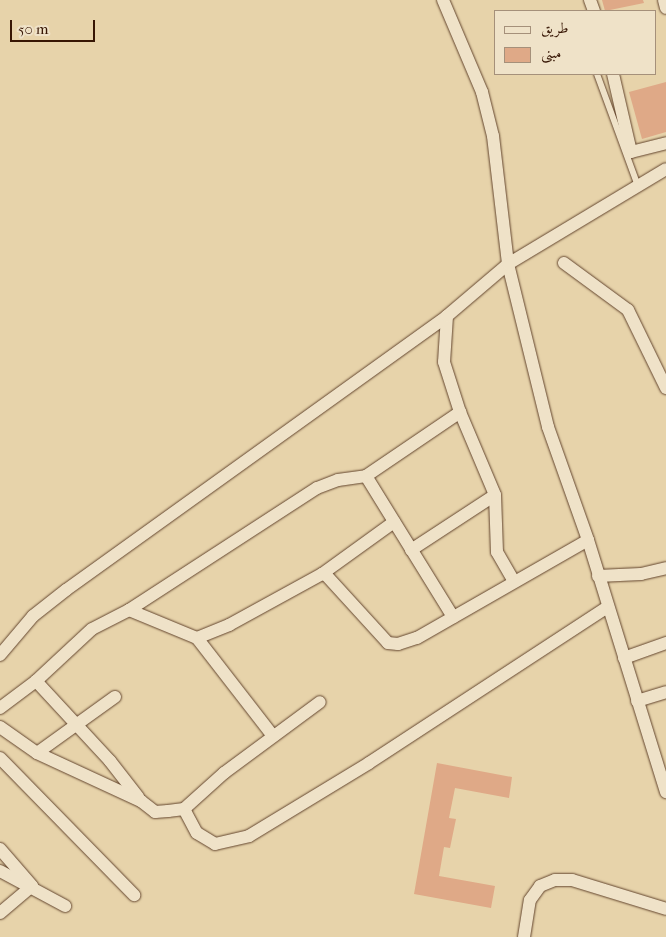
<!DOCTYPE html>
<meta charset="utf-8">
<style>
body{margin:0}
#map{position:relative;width:666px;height:937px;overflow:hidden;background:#e7d3aa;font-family:"IM FELL French Canon",Amiri,serif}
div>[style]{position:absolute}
.building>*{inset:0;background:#dfa987}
.roads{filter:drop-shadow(0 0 1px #63452e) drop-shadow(0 0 1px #63452e)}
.service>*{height:6px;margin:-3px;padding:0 3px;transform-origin:3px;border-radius:3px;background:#efe2c8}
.minor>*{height:12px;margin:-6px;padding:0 6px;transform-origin:6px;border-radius:6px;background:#efe2c8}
span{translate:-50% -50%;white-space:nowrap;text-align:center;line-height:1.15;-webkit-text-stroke:4px #efe2c8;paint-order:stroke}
.legend{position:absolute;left:494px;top:10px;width:162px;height:65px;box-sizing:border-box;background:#efe2c8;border:1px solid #a5907a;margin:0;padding:6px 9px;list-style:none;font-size:15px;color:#371604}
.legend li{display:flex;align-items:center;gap:10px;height:25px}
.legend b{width:25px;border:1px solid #a5907a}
.scale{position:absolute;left:10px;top:20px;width:85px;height:22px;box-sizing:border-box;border:2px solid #371604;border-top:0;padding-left:6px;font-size:15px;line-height:18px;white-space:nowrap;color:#371604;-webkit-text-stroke:4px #efe2c8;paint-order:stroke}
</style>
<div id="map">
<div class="building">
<i style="clip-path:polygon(602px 0,643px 0,644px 3px,605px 11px)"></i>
<i style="clip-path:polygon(666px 82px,666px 132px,642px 139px,629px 92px)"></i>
<i style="clip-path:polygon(437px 763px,512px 777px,509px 798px,455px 788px,449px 818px,456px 819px,450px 848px,444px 847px,439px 876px,495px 886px,491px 908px,414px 894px)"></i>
</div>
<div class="roads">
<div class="service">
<i style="left:597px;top:74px;width:119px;rotate:69.9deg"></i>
</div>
<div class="minor">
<i style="left:443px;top:0;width:100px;rotate:67deg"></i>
<i style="left:482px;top:92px;width:45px;rotate:76deg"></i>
<i style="left:493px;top:136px;width:129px;rotate:83.3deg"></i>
<i style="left:508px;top:264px;width:168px;rotate:76.2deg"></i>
<i style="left:548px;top:427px;width:120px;rotate:70.5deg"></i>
<i style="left:588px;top:540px;width:264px;rotate:72.8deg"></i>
<i style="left:590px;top:0;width:12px;rotate:70deg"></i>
<i style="left:664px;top:0;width:8px;rotate:76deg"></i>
<i style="left:613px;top:74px;width:80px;rotate:77deg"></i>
<i style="left:631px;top:152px;width:36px;rotate:-14deg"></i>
<i style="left:564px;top:263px;width:79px;rotate:36.3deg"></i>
<i style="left:628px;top:310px;width:87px;rotate:64deg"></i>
<i style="left:447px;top:316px;width:46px;rotate:93.7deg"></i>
<i style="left:444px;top:362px;width:52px;rotate:72.3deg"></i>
<i style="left:460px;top:412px;width:90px;rotate:67.1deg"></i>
<i style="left:495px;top:495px;width:57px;rotate:88deg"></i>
<i style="left:497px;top:552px;width:34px;rotate:60deg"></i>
<i style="left:366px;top:476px;width:166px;rotate:58.3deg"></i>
<i style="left:411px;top:550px;width:100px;rotate:-33.2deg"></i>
<i style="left:322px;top:574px;width:89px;rotate:-35.8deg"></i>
<i style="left:598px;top:576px;width:43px;rotate:-2.7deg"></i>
<i style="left:641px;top:574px;width:26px;rotate:-13deg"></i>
<i style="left:129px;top:610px;width:74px;rotate:22.4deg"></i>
<i style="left:197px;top:638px;width:35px;rotate:-22deg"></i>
<i style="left:229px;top:625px;width:106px;rotate:-28.7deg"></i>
<i style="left:322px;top:574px;width:4px;rotate:14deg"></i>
<i style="left:326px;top:575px;width:92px;rotate:47.6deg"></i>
<i style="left:388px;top:643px;width:10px;rotate:6deg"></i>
<i style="left:398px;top:644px;width:20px;rotate:-18deg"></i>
<i style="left:417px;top:638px;width:197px;rotate:-29.8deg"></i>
<i style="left:197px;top:638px;width:124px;rotate:52.2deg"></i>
<i style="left:0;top:655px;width:51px;rotate:-49.8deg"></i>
<i style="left:33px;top:616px;width:42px;rotate:-38.2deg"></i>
<i style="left:66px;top:590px;width:469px;rotate:-35.7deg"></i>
<i style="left:447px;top:316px;width:80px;rotate:-40.4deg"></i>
<i style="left:508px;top:264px;width:184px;rotate:-31deg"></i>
<i style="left:624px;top:658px;width:45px;rotate:-19.7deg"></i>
<i style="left:36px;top:681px;width:109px;rotate:47.2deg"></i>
<i style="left:110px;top:761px;width:46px;rotate:52.1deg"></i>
<i style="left:637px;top:701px;width:30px;rotate:-17deg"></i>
<i style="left:0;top:708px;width:45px;rotate:-36.9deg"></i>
<i style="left:36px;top:681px;width:76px;rotate:-42.9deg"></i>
<i style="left:92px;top:629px;width:42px;rotate:-27.2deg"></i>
<i style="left:129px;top:610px;width:224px;rotate:-33deg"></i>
<i style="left:317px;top:488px;width:22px;rotate:-21deg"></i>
<i style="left:338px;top:480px;width:28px;rotate:-8deg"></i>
<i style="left:366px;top:476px;width:114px;rotate:-34.2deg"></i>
<i style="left:0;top:727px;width:45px;rotate:35.1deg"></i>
<i style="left:37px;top:753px;width:115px;rotate:24.8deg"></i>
<i style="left:141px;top:801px;width:18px;rotate:38deg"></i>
<i style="left:155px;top:812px;width:13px;rotate:-4deg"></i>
<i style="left:168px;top:811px;width:16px;rotate:-7deg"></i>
<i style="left:184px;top:809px;width:54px;rotate:-42deg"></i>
<i style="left:224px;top:773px;width:119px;rotate:-36.5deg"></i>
<i style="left:37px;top:753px;width:96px;rotate:-35.7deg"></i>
<i style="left:0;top:758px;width:192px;rotate:45.6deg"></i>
<i style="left:184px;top:809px;width:27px;rotate:62deg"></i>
<i style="left:197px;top:833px;width:21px;rotate:31deg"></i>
<i style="left:215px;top:844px;width:35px;rotate:-13deg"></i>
<i style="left:249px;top:836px;width:140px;rotate:-31.3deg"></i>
<i style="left:369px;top:763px;width:285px;rotate:-33.2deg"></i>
<i style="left:0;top:849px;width:49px;rotate:49.1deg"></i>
<i style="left:32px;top:886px;width:42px;rotate:139.8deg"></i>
<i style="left:0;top:871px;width:74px;rotate:28.3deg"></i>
<i style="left:524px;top:937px;width:37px;rotate:-81deg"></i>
<i style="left:530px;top:900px;width:17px;rotate:-54deg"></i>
<i style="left:540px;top:886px;width:16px;rotate:-22deg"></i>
<i style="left:555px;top:880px;width:17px"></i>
<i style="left:572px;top:880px;width:98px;rotate:17.1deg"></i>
</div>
</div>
<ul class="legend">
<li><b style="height:6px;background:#efe2c8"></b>طريق</li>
<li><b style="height:14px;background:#dfa987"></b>مبنى</li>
</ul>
<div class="scale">50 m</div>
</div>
